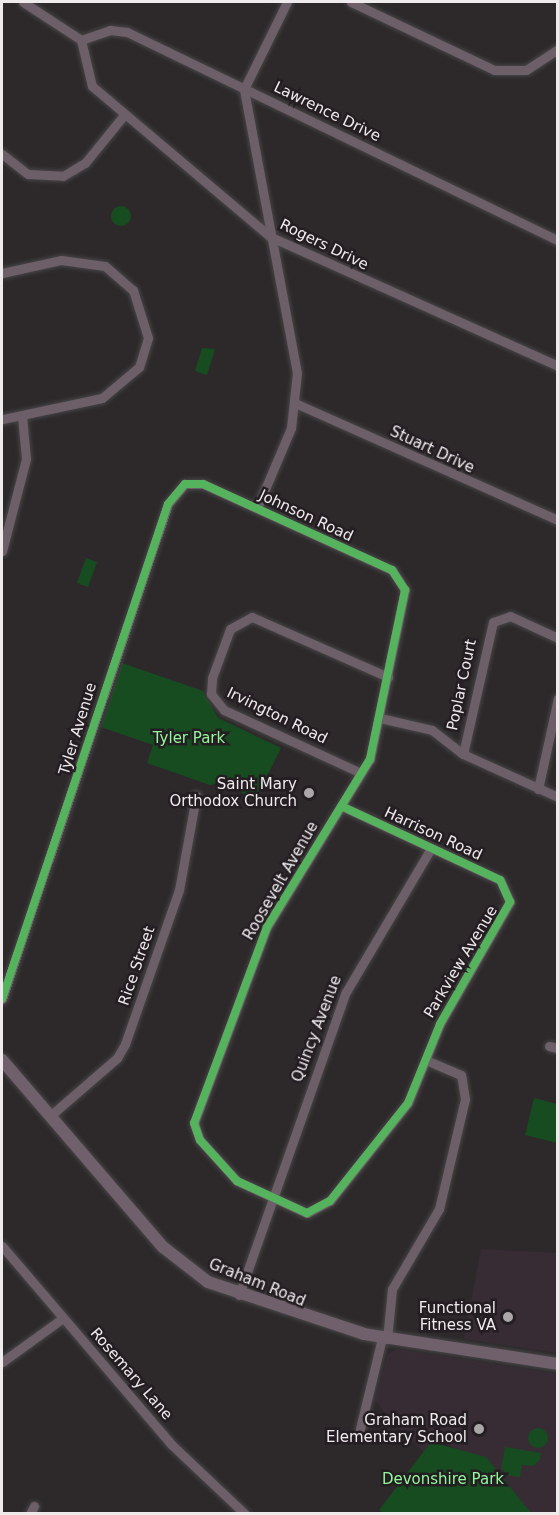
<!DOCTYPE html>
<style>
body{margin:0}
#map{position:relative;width:559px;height:1515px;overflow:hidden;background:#2d292b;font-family:"DejaVu Sans",sans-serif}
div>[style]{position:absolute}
.built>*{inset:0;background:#372c34}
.green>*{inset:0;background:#174c20}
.round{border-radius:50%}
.roads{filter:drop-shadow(0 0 2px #474546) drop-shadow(0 0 2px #474546)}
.street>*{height:9px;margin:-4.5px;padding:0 4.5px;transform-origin:4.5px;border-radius:4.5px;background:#6d5f68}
.secondary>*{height:12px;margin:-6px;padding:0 6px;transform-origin:6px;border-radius:6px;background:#70606b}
.cycleway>*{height:8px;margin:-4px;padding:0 4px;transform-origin:4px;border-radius:4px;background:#56b35d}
.dots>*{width:16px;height:16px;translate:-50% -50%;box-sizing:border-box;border:3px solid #241e22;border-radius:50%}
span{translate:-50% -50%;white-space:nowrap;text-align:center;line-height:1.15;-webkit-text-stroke:5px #241e22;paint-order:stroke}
.street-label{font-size:15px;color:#efebed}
.park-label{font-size:15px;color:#92f89b}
.poi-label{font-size:15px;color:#efebed}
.right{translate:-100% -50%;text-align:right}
.frame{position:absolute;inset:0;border:3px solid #efebed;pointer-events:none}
</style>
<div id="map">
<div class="built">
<i style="clip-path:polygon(481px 1249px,557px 1253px,557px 1353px,464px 1339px)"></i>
<i style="clip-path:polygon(397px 1349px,557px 1374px,557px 1513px,521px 1513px,438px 1434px,424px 1452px,396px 1425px,375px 1401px,388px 1354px)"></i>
</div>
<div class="green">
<i class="round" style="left:111px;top:206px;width:20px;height:20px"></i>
<i style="clip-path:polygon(202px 348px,215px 349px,207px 375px,195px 371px)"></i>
<i style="clip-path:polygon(86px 558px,97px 562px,88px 587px,77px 583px)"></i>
<i style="clip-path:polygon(122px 663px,203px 691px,218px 718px,281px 748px,255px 800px,223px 782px,210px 785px,147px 763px,153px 745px,101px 727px)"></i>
<i style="clip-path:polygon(534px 1098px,557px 1104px,557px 1143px,525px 1135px)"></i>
<i class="round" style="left:528px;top:1428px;width:20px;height:20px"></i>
<i style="clip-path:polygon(431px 1442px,486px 1457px,531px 1513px,383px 1513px,379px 1510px)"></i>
<i style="clip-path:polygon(505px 1447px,541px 1453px,540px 1459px,534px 1466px,522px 1465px,520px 1477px,507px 1475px,501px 1468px)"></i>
</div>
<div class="roads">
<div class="street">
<i style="left:23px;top:2px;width:69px;rotate:33.2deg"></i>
<i style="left:351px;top:2px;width:158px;rotate:25.4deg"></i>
<i style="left:494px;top:70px;width:32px"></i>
<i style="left:526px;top:70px;width:38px;rotate:-33deg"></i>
<i style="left:81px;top:40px;width:47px;rotate:76.6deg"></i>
<i style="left:92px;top:86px;width:234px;rotate:40.2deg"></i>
<i style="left:271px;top:237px;width:315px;rotate:24.2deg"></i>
<i style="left:81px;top:40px;width:31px;rotate:-19deg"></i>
<i style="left:110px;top:30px;width:17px;rotate:7deg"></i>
<i style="left:127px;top:32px;width:479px;rotate:25.8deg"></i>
<i style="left:2px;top:154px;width:33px;rotate:38deg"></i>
<i style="left:28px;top:174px;width:35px;rotate:3deg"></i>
<i style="left:63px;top:176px;width:26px;rotate:-31deg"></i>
<i style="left:85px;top:163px;width:62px;rotate:-50.9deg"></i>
<i style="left:2px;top:273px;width:60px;rotate:-12.4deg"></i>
<i style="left:61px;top:260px;width:44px;rotate:7.8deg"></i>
<i style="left:105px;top:266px;width:37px;rotate:41deg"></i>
<i style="left:133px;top:290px;width:50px;rotate:72.6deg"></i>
<i style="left:148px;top:338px;width:30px;rotate:107deg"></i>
<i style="left:139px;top:367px;width:48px;rotate:140deg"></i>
<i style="left:102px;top:398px;width:102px;rotate:168.1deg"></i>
<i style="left:295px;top:403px;width:288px;rotate:24deg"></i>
<i style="left:257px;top:508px;width:87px;rotate:-67deg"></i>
<i style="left:291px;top:428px;width:55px;rotate:-83.8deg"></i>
<i style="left:297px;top:373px;width:289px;rotate:-100.6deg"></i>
<i style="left:244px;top:89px;width:97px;rotate:-63.7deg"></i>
<i style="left:2px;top:551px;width:95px;rotate:-75.4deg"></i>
<i style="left:26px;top:459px;width:43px;rotate:-95.3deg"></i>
<i style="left:380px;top:718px;width:53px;rotate:13deg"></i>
<i style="left:432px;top:730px;width:39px;rotate:38deg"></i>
<i style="left:463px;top:754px;width:104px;rotate:24.4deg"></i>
<i style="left:463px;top:754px;width:135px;rotate:-77.2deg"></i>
<i style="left:493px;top:622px;width:18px;rotate:-19deg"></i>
<i style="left:510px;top:616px;width:53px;rotate:24.6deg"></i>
<i style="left:361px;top:773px;width:151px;rotate:-155.3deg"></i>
<i style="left:224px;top:710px;width:21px;rotate:-129deg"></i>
<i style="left:211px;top:694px;width:16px;rotate:-86deg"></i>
<i style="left:212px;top:678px;width:52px;rotate:-69.8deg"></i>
<i style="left:230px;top:629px;width:25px;rotate:-29deg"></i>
<i style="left:252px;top:617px;width:149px;rotate:23.8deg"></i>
<i style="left:538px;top:789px;width:93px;rotate:-77.6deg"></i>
<i style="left:2px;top:999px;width:522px;rotate:-71.46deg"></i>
<i style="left:168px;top:504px;width:26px;rotate:-50deg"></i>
<i style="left:185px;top:484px;width:18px"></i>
<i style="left:203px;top:484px;width:208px;rotate:24.5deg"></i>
<i style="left:392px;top:570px;width:24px;rotate:57deg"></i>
<i style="left:405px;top:590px;width:173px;rotate:101.7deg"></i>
<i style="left:370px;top:759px;width:197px;rotate:121.5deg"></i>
<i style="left:267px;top:927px;width:209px;rotate:110.4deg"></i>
<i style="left:194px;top:1123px;width:18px;rotate:71deg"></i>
<i style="left:200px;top:1140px;width:55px;rotate:47.9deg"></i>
<i style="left:237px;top:1181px;width:77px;rotate:24.6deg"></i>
<i style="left:307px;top:1213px;width:26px;rotate:-28deg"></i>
<i style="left:330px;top:1201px;width:125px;rotate:-51.5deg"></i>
<i style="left:408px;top:1103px;width:85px;rotate:-67.9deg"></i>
<i style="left:440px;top:1024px;width:141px;rotate:-60.2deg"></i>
<i style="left:510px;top:902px;width:24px;rotate:-114deg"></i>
<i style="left:500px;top:880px;width:175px;rotate:-155deg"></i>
<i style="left:549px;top:1046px;width:9px;rotate:13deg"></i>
<i style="left:50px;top:1116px;width:89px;rotate:-40.9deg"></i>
<i style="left:117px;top:1058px;width:16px;rotate:-60deg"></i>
<i style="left:125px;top:1044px;width:163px;rotate:-70.7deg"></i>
<i style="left:179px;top:890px;width:96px;rotate:-79.7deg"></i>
<i style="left:2px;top:1246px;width:260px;rotate:49.5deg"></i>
<i style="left:171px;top:1444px;width:102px;rotate:43.4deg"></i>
<i style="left:239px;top:1295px;width:321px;rotate:-70.6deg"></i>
<i style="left:346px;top:992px;width:167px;rotate:-59.4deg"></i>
<i style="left:387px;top:1339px;width:50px;rotate:-84.3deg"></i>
<i style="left:392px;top:1289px;width:93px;rotate:-59.6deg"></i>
<i style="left:439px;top:1209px;width:113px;rotate:-76.7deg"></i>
<i style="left:465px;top:1099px;width:24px;rotate:-99deg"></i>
<i style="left:461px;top:1075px;width:38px;rotate:-157deg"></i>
<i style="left:2px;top:1362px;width:75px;rotate:-35.8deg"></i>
<i style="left:360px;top:1429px;width:94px;rotate:-76.4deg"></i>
<i style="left:30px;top:1514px;width:9px;rotate:-63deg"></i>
</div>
<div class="secondary">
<i style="left:2px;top:1060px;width:247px;rotate:49.3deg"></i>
<i style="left:163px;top:1247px;width:57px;rotate:37.9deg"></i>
<i style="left:208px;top:1282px;width:164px;rotate:18.4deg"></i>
<i style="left:364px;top:1334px;width:196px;rotate:8.8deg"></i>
</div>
</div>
<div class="cycleway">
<i style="left:2px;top:999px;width:522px;rotate:-71.46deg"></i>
<i style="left:168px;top:504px;width:26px;rotate:-50deg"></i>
<i style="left:185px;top:484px;width:18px"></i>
<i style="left:203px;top:484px;width:208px;rotate:24.5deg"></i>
<i style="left:392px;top:570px;width:24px;rotate:57deg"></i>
<i style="left:405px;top:590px;width:173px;rotate:101.7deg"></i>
<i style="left:370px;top:759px;width:197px;rotate:121.5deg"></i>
<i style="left:267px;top:927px;width:209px;rotate:110.4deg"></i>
<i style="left:194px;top:1123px;width:18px;rotate:71deg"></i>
<i style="left:200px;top:1140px;width:55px;rotate:47.9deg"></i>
<i style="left:237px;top:1181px;width:77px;rotate:24.6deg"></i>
<i style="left:307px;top:1213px;width:26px;rotate:-28deg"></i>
<i style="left:330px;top:1201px;width:125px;rotate:-51.5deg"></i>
<i style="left:408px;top:1103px;width:85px;rotate:-67.9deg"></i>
<i style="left:440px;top:1024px;width:141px;rotate:-60.2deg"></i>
<i style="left:510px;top:902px;width:24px;rotate:-114deg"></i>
<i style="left:500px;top:880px;width:175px;rotate:-155deg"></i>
</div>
<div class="dots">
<i style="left:309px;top:793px;background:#aba7a9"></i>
<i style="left:508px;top:1317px;background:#aba7a9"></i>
<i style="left:479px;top:1429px;background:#aba7a9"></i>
</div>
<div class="street-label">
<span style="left:327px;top:112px;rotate:26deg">Lawrence Drive</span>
<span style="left:324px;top:245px;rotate:26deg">Rogers Drive</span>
<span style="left:432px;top:450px;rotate:25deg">Stuart Drive</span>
<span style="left:306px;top:516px;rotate:25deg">Johnson Road</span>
<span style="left:462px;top:685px;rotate:-78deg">Poplar Court</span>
<span style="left:277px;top:716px;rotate:26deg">Irvington Road</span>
<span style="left:78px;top:729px;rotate:-73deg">Tyler Avenue</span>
<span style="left:433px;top:834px;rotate:25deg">Harrison Road</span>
<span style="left:281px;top:881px;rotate:-60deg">Roosevelt Avenue</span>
<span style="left:461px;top:962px;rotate:-59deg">Parkview Avenue</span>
<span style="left:137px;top:966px;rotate:-71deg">Rice Street</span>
<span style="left:317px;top:1029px;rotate:-69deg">Quincy Avenue</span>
<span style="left:257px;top:1283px;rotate:22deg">Graham Road</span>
<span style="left:131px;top:1374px;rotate:49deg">Rosemary Lane</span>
</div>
<div class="park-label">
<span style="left:189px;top:739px">Tyler Park</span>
<span style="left:443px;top:1480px">Devonshire Park</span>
</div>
<div class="poi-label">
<span class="right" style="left:297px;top:793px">Saint Mary<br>Orthodox Church</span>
<span class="right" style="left:496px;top:1317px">Functional<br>Fitness VA</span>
<span class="right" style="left:467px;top:1429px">Graham Road<br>Elementary School</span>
</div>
<div class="frame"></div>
</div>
